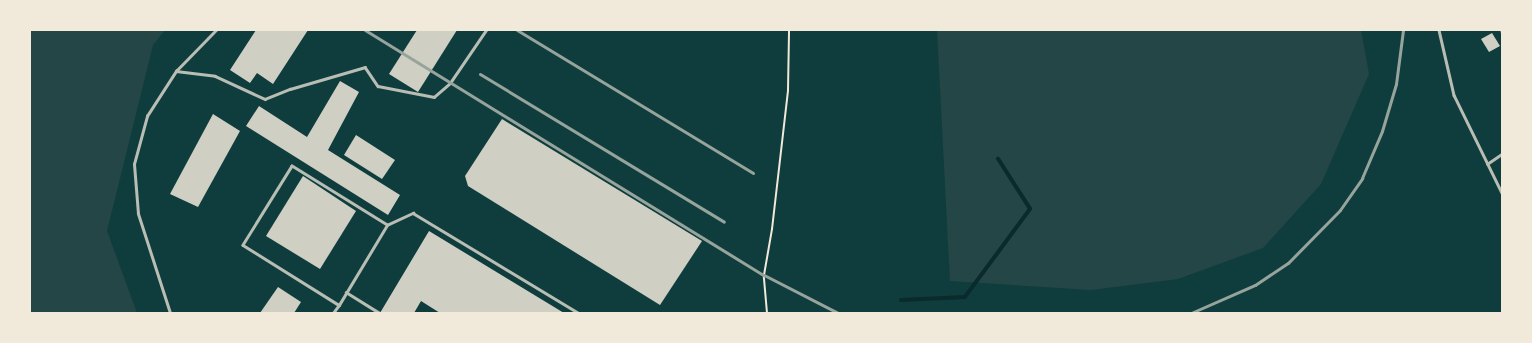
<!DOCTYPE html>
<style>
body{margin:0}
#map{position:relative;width:1532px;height:343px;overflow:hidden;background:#0f3d3e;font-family:"Open Sans",sans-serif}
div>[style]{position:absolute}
.green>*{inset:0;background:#244646}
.stream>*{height:3.5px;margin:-1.75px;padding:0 1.75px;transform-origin:1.75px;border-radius:1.75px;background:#0a2a2b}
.building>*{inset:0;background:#cfcfc3}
.path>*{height:2px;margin:-1px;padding:0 1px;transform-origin:1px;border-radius:1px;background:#f1e9da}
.service>*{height:2.5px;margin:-1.25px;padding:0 1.25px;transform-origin:1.25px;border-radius:1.25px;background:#b8beb3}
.rail>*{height:3px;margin:-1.5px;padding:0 1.5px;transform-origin:1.5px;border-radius:1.5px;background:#97a49c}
span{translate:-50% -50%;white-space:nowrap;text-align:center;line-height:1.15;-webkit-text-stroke:3px #f1e9da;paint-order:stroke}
.frame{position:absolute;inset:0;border:31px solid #f1e9da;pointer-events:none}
</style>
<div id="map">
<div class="green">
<i style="clip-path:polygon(30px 30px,165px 30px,153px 45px,107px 231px,137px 313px,30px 313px)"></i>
<i style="clip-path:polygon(937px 30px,1361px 30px,1369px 74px,1321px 184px,1263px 248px,1178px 279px,1091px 290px,950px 281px)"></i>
</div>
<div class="stream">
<i style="left:901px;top:300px;width:64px;rotate:-2.7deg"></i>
<i style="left:965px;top:297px;width:109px;rotate:-53.5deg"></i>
<i style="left:1030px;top:209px;width:59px;rotate:-122.6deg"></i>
</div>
<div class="building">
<i style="clip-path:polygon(256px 30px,308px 30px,273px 84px,257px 73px,250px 83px,230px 70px)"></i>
<i style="clip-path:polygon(417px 30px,457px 30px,418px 92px,389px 74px)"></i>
<i style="clip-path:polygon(1492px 33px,1500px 46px,1489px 52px,1481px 39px)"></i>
<i style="clip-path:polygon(340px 81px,359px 92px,328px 150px,400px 195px,388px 215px,246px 126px,259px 106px,307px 137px)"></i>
<i style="clip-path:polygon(213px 114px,240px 131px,198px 207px,170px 194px)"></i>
<i style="clip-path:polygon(502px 119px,702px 241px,660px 305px,468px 186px,465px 176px)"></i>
<i style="clip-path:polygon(356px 135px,395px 160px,382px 179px,344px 155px)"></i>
<i style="clip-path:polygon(303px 176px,356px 211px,320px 269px,266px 236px)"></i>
<i style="clip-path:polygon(429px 231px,564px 313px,440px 313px,421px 301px,414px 313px,380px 313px)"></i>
<i style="clip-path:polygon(278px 287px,301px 302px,294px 313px,260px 313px)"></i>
</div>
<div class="path">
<i style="left:767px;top:313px;width:38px;rotate:-95deg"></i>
<i style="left:764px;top:275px;width:47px;rotate:-80.1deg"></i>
<i style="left:772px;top:229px;width:140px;rotate:-83.4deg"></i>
<i style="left:788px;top:90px;width:60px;rotate:-89deg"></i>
</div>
<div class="service">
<i style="left:1439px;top:30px;width:67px;rotate:77deg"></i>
<i style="left:1454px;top:95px;width:109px;rotate:63.9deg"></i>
<i style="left:1502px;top:30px;width:1px;rotate:90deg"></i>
<i style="left:176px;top:71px;width:39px;rotate:7deg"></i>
<i style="left:215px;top:76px;width:55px;rotate:24.7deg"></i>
<i style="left:265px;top:99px;width:27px;rotate:-22deg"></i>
<i style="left:290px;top:89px;width:78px;rotate:-16.3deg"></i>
<i style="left:365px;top:67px;width:23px;rotate:56deg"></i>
<i style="left:378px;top:86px;width:57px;rotate:11.1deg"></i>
<i style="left:434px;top:97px;width:21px;rotate:-41deg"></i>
<i style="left:450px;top:83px;width:64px;rotate:-55.8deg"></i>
<i style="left:1487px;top:164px;width:18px;rotate:-34deg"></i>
<i style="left:387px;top:225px;width:29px;rotate:-25deg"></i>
<i style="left:413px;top:213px;width:194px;rotate:31.1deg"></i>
<i style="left:346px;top:292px;width:39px;rotate:32deg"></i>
<i style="left:170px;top:313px;width:104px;rotate:-107.9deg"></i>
<i style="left:138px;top:214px;width:50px;rotate:-94.6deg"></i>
<i style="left:134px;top:164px;width:50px;rotate:-74.8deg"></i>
<i style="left:147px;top:116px;width:54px;rotate:-57.2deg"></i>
<i style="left:176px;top:71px;width:57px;rotate:-45.7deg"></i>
<i style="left:333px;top:313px;width:10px;rotate:-53deg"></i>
<i style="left:339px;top:305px;width:93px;rotate:-59deg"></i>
<i style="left:387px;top:225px;width:112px;rotate:-148.2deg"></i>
<i style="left:292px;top:166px;width:93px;rotate:121.8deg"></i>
<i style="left:243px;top:245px;width:113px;rotate:32deg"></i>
</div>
<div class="rail">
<i style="left:365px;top:30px;width:468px;rotate:31.6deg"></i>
<i style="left:764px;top:275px;width:83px;rotate:27.2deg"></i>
<i style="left:517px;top:30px;width:276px;rotate:31.2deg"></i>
<i style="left:480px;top:74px;width:285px;rotate:31.2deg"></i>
<i style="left:1191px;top:313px;width:70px;rotate:-23.6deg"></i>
<i style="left:1255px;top:285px;width:40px;rotate:-34deg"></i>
<i style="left:1288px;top:263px;width:74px;rotate:-45.5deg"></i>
<i style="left:1340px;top:210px;width:39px;rotate:-55deg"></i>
<i style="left:1362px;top:178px;width:51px;rotate:-66.9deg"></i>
<i style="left:1382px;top:131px;width:49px;rotate:-73.4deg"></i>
<i style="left:1396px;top:84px;width:54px;rotate:-82.6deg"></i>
</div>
<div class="frame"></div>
</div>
